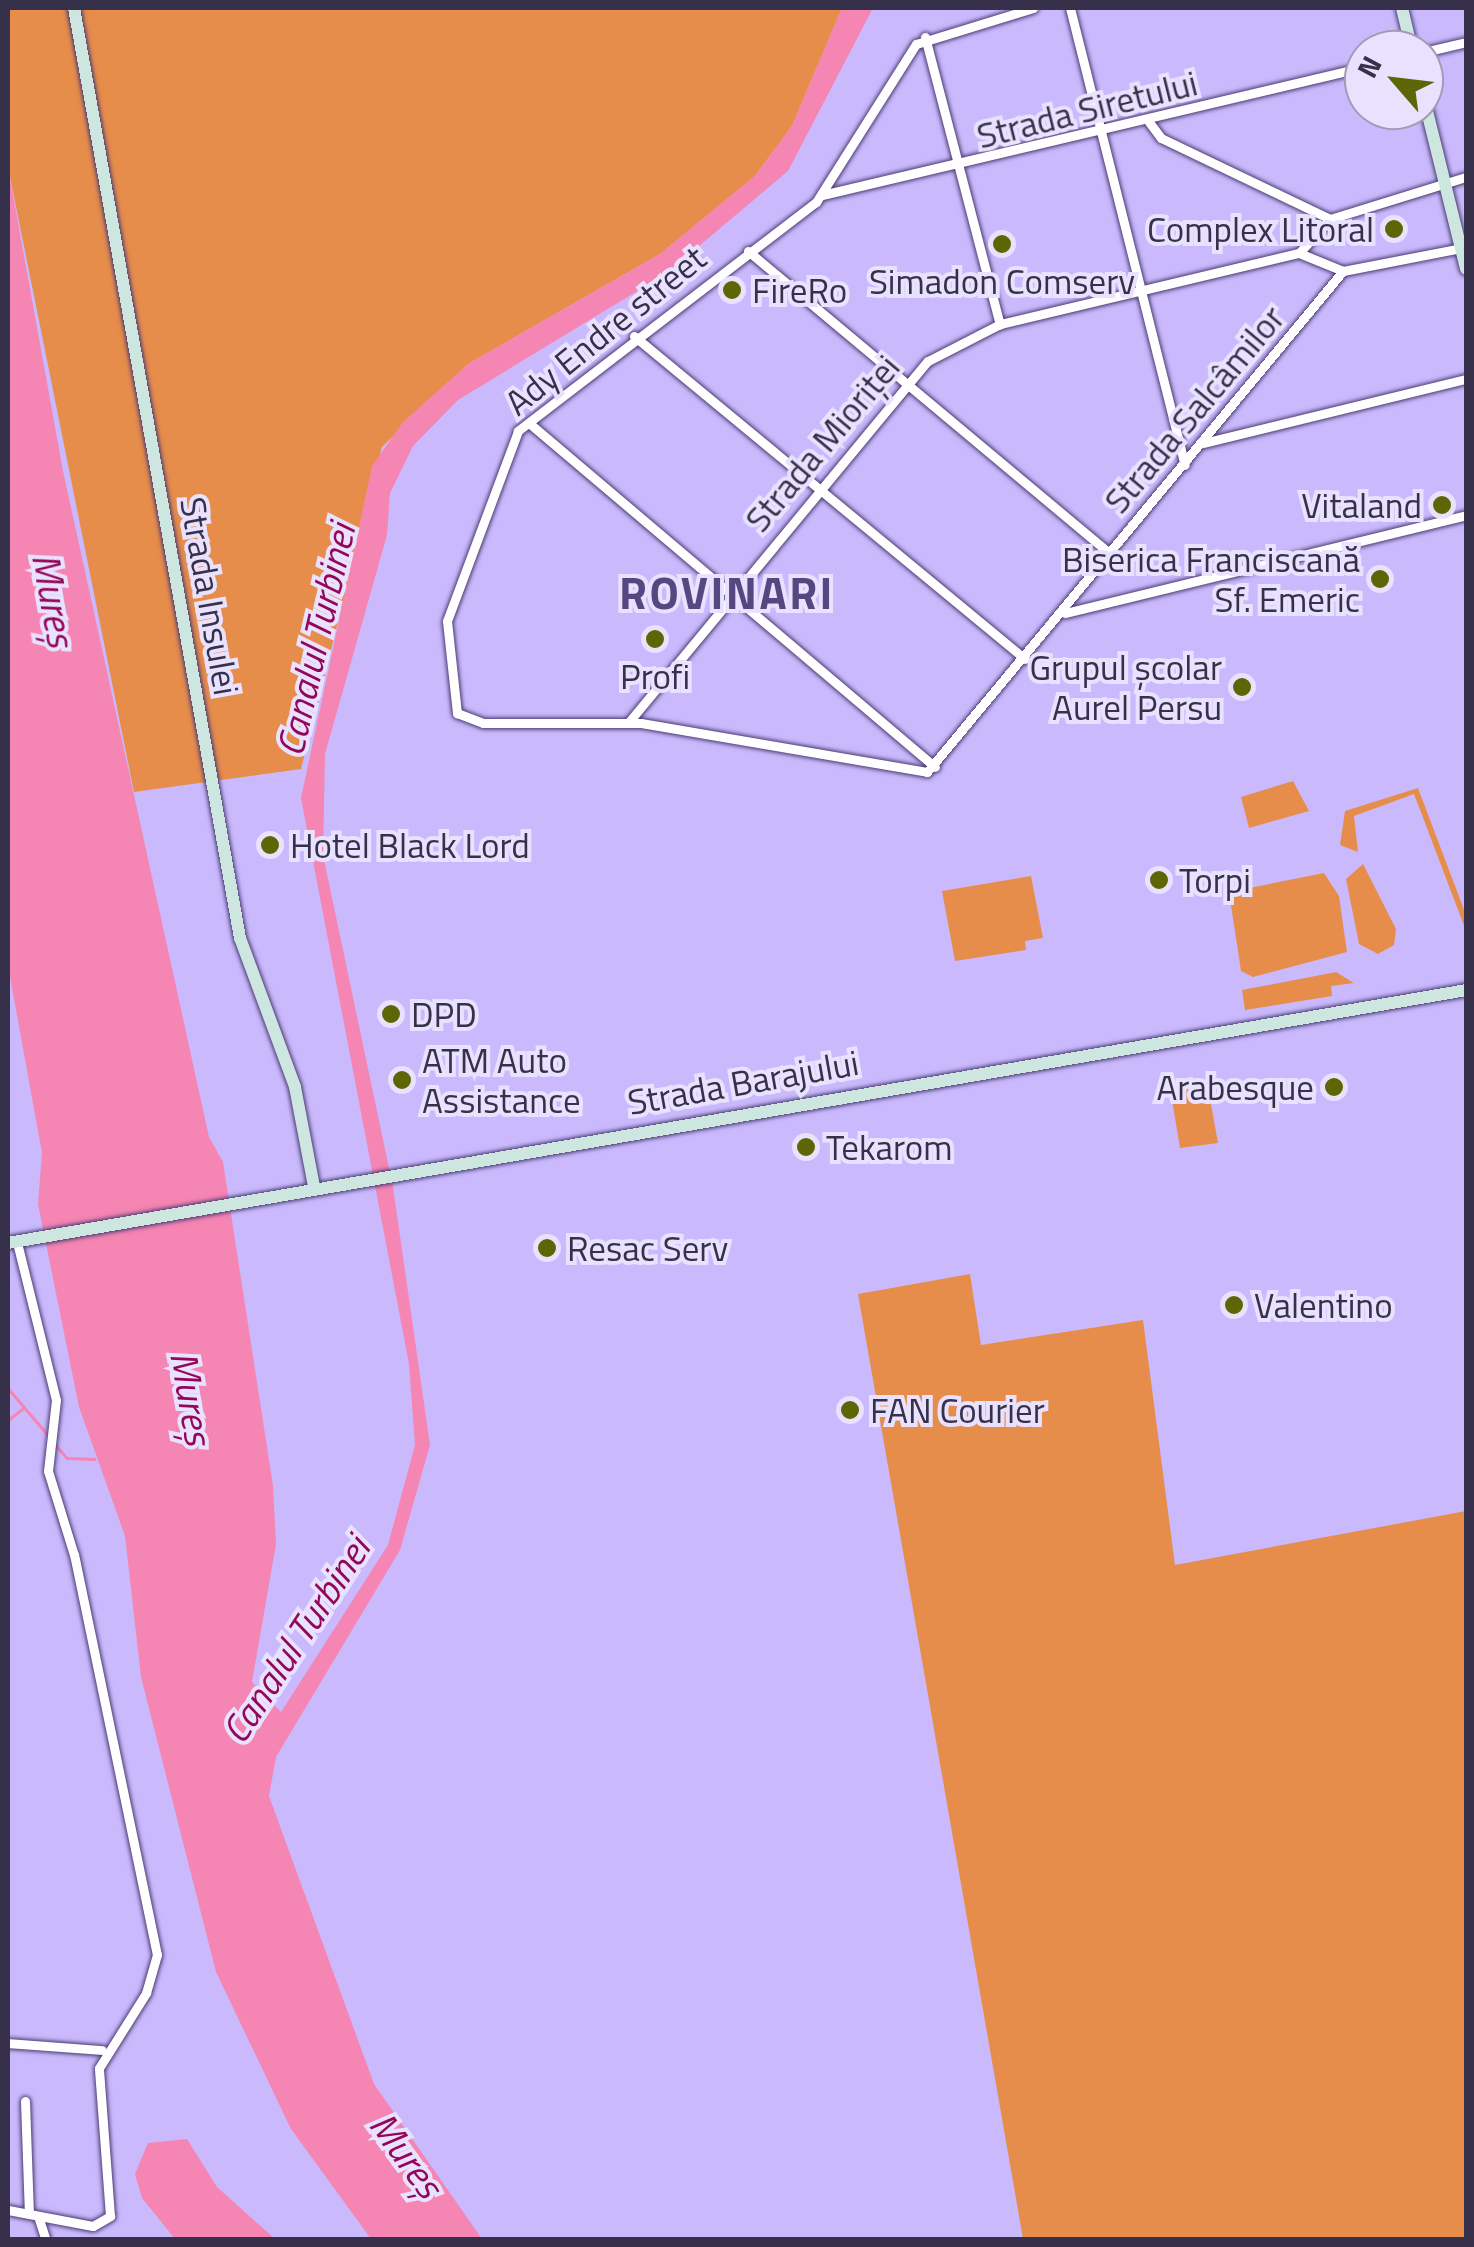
<!DOCTYPE html>
<meta charset="utf-8">
<style>
body{margin:0}
#map{position:relative;width:1474px;height:2247px;overflow:hidden;background:#cabafd;font-family:"Titillium Web",sans-serif}
div>[style]{position:absolute}
.green>*{inset:0;background:#e78d4b}
.water>*{inset:0;background:#f585b3}
.stream>*{height:2.5px;margin:-1.25px;padding:0 1.25px;transform-origin:1.25px;border-radius:1.25px;background:#f585b3}
.roads{filter:drop-shadow(0 0 2px #4c3c74) drop-shadow(0 0 2px #4c3c74)}
.street>*{height:9px;margin:-4.5px;padding:0 4.5px;transform-origin:4.5px;border-radius:4.5px;background:#fff}
.secondary>*{height:12px;margin:-6px;padding:0 6px;transform-origin:6px;border-radius:6px;background:#cde7e0}
.dots>*{width:28px;height:28px;translate:-50% -50%;box-sizing:border-box;border:5px solid #e8e2fe;border-radius:50%}
span{translate:-50% -50%;white-space:nowrap;text-align:center;line-height:1.15;-webkit-text-stroke:8px #e8e2fe;paint-order:stroke}
.street-label{font-size:35px;color:#36304a}
.poi-label{font-size:35px;color:#36304a}
.right{translate:-100% -50%;text-align:right}
.left{translate:0 -50%;text-align:left}
.water-label{font-size:38px;color:#940757;font-style:italic}
.district-label{font-size:45px;color:#574781;font-weight:700;letter-spacing:2.5px}
.frame{position:absolute;inset:0;border:10px solid #36304a;pointer-events:none}
.north{position:absolute;left:1344px;top:30px;width:100px;height:100px;box-sizing:border-box;background:#e8e2fe;border:2px solid #a19bb6;border-radius:50%;rotate:298deg;font-size:28px;font-weight:700;line-height:40px;text-align:center;color:#36304a}
.north::after{content:'';display:block;margin:auto;width:35px;height:45px;background:#5d6504;clip-path:polygon(50% 0,100% 100%,50% 72%,0 100%)}
</style>
<div id="map">
<div class="green">
<i style="clip-path:polygon(8px 8px,842px 8px,792px 126px,755px 176px,660px 254px,468px 364px,382px 447px,301px 769px,134px 792px,8px 167px)"></i>
<i style="clip-path:polygon(1293px 781px,1309px 811px,1249px 828px,1241px 797px)"></i>
<i style="clip-path:polygon(1418px 788px,1466px 915px,1466px 931px,1414px 794px,1354px 816px,1358px 852px,1340px 845px,1345px 811px)"></i>
<i style="clip-path:polygon(1363px 864px,1396px 929px,1394px 945px,1378px 954px,1359px 944px,1346px 879px)"></i>
<i style="clip-path:polygon(1324px 873px,1339px 896px,1347px 952px,1253px 977px,1241px 971px,1229px 892px)"></i>
<i style="clip-path:polygon(1031px 876px,1043px 938px,1025px 941px,1026px 950px,955px 961px,942px 891px)"></i>
<i style="clip-path:polygon(1336px 972px,1354px 983px,1331px 986px,1332px 996px,1245px 1010px,1242px 990px)"></i>
<i style="clip-path:polygon(1207px 1082px,1218px 1143px,1180px 1148px,1170px 1088px)"></i>
<i style="clip-path:polygon(970px 1274px,981px 1345px,1143px 1320px,1175px 1565px,1466px 1511px,1466px 2239px,1023px 2239px,858px 1294px)"></i>
</div>
<div class="water">
<i style="clip-path:polygon(842px 8px,873px 8px,788px 171px,667px 273px,458px 400px,413px 446px,390px 493px,387px 535px,325px 754px,323px 855px,393px 1187px,430px 1445px,400px 1550px,276px 1757px,269px 1796px,374px 2084px,482px 2239px,371px 2239px,291px 2129px,216px 1972px,141px 1677px,125px 1536px,79px 1407px,38px 1204px,42px 1153px,8px 966px,8px 167px,63px 471px,209px 1137px,223px 1162px,273px 1486px,276px 1544px,252px 1682px,281px 1712px,388px 1545px,415px 1445px,409px 1364px,301px 798px,372px 466px,403px 422px,468px 364px,660px 254px,755px 176px,792px 126px)"></i>
<i style="clip-path:polygon(187px 2139px,217px 2187px,275px 2239px,175px 2239px,142px 2198px,135px 2174px,148px 2143px)"></i>
</div>
<div class="stream">
<i style="left:8px;top:1388px;width:63px;rotate:49.5deg"></i>
<i style="left:8px;top:1420px;width:18px;rotate:-38deg"></i>
<i style="left:54px;top:1443px;width:20px;rotate:49deg"></i>
<i style="left:67px;top:1458px;width:27px;rotate:2deg"></i>
</div>
<div class="roads">
<div class="street">
<i style="left:1033px;top:8px;width:122px;rotate:162.9deg"></i>
<i style="left:916px;top:44px;width:187px;rotate:122.3deg"></i>
<i style="left:816px;top:202px;width:376px;rotate:142.5deg"></i>
<i style="left:518px;top:431px;width:203px;rotate:110.5deg"></i>
<i style="left:447px;top:621px;width:93px;rotate:83.8deg"></i>
<i style="left:457px;top:713px;width:28px;rotate:21deg"></i>
<i style="left:483px;top:723px;width:158px"></i>
<i style="left:641px;top:723px;width:290px;rotate:9.7deg"></i>
<i style="left:927px;top:772px;width:651px;rotate:-50.3deg"></i>
<i style="left:1070px;top:8px;width:471px;rotate:75.9deg"></i>
<i style="left:925px;top:37px;width:297px;rotate:75.4deg"></i>
<i style="left:1424px;top:52px;width:43px;rotate:-13.4deg"></i>
<i style="left:1149px;top:122px;width:20px;rotate:53deg"></i>
<i style="left:1161px;top:138px;width:187px;rotate:25.6deg"></i>
<i style="left:822px;top:195px;width:557px;rotate:-13.29deg"></i>
<i style="left:748px;top:251px;width:474px;rotate:39.9deg"></i>
<i style="left:1299px;top:253px;width:46px;rotate:-47.6deg"></i>
<i style="left:1330px;top:219px;width:142px;rotate:-17.2deg"></i>
<i style="left:1299px;top:253px;width:48px;rotate:22.2deg"></i>
<i style="left:1343px;top:271px;width:120px;rotate:-11deg"></i>
<i style="left:634px;top:336px;width:507px;rotate:39.56deg"></i>
<i style="left:529px;top:423px;width:532px;rotate:40.27deg"></i>
<i style="left:1203px;top:443px;width:271px;rotate:-13.7deg"></i>
<i style="left:1065px;top:613px;width:413px;rotate:-13.7deg"></i>
<i style="left:628px;top:723px;width:470px;rotate:-50.4deg"></i>
<i style="left:928px;top:361px;width:81px;rotate:-27.2deg"></i>
<i style="left:1000px;top:324px;width:307px;rotate:-13.4deg"></i>
<i style="left:8px;top:2043px;width:94px;rotate:4.3deg"></i>
<i style="left:25px;top:2101px;width:113px;rotate:88deg"></i>
<i style="left:8px;top:2210px;width:86px;rotate:10.7deg"></i>
<i style="left:93px;top:2226px;width:20px;rotate:-30deg"></i>
<i style="left:110px;top:2216px;width:148px;rotate:-94.3deg"></i>
<i style="left:99px;top:2068px;width:89px;rotate:-57.9deg"></i>
<i style="left:146px;top:1993px;width:40px;rotate:-74deg"></i>
<i style="left:157px;top:1955px;width:409px;rotate:-101.7deg"></i>
<i style="left:74px;top:1555px;width:88px;rotate:-107.2deg"></i>
<i style="left:48px;top:1471px;width:71px;rotate:-83.6deg"></i>
<i style="left:56px;top:1400px;width:163px;rotate:-103.9deg"></i>
<i style="left:38px;top:2216px;width:25px;rotate:72deg"></i>
</div>
<div class="secondary">
<i style="left:74px;top:8px;width:945px;rotate:79.88deg"></i>
<i style="left:240px;top:938px;width:159px;rotate:69.7deg"></i>
<i style="left:295px;top:1087px;width:102px;rotate:79.2deg"></i>
<i style="left:1402px;top:8px;width:43px;rotate:76.6deg"></i>
<i style="left:1424px;top:99px;width:175px;rotate:76.1deg"></i>
<i style="left:8px;top:1243px;width:1480px;rotate:-9.84deg"></i>
</div>
</div>
<div class="dots">
<i style="left:1394px;top:229px;background:#5d6504"></i>
<i style="left:1002px;top:244px;background:#5d6504"></i>
<i style="left:732px;top:290px;background:#5d6504"></i>
<i style="left:1442px;top:505px;background:#5d6504"></i>
<i style="left:1380px;top:579px;background:#5d6504"></i>
<i style="left:655px;top:639px;background:#5d6504"></i>
<i style="left:1242px;top:687px;background:#5d6504"></i>
<i style="left:270px;top:845px;background:#5d6504"></i>
<i style="left:1159px;top:880px;background:#5d6504"></i>
<i style="left:391px;top:1014px;background:#5d6504"></i>
<i style="left:402px;top:1080px;background:#5d6504"></i>
<i style="left:1334px;top:1087px;background:#5d6504"></i>
<i style="left:806px;top:1147px;background:#5d6504"></i>
<i style="left:547px;top:1248px;background:#5d6504"></i>
<i style="left:1234px;top:1305px;background:#5d6504"></i>
<i style="left:850px;top:1410px;background:#5d6504"></i>
</div>
<div class="street-label">
<span style="left:1087px;top:109px;rotate:-14deg">Strada Siretului</span>
<span style="left:605px;top:330px;rotate:-39deg">Ady Endre street</span>
<span style="left:1194px;top:409px;rotate:-50deg">Strada Salcâmilor</span>
<span style="left:822px;top:443px;rotate:-50deg">Strada Mioriței</span>
<span style="left:210px;top:596px;rotate:80deg">Strada Insulei</span>
<span style="left:743px;top:1082px;rotate:-10deg">Strada Barajului</span>
</div>
<div class="poi-label">
<span class="right" style="left:1374px;top:229px">Complex Litoral</span>
<span style="left:1002px;top:281px">Simadon Comserv</span>
<span class="left" style="left:752px;top:290px">FireRo</span>
<span class="right" style="left:1422px;top:505px">Vitaland</span>
<span class="right" style="left:1360px;top:579px">Biserica Franciscană<br>Sf. Emeric</span>
<span class="right" style="left:1222px;top:687px">Grupul școlar<br>Aurel Persu</span>
<span style="left:655px;top:676px">Profi</span>
<span class="left" style="left:290px;top:845px">Hotel Black Lord</span>
<span class="left" style="left:1179px;top:880px">Torpi</span>
<span class="left" style="left:411px;top:1014px">DPD</span>
<span class="left" style="left:422px;top:1080px">ATM Auto<br>Assistance</span>
<span class="right" style="left:1314px;top:1087px">Arabesque</span>
<span class="left" style="left:826px;top:1147px">Tekarom</span>
<span class="left" style="left:567px;top:1248px">Resac Serv</span>
<span class="left" style="left:1254px;top:1305px">Valentino</span>
<span class="left" style="left:870px;top:1410px">FAN Courier</span>
</div>
<div class="water-label">
<span style="left:53px;top:600px;rotate:80deg">Mureș</span>
<span style="left:316px;top:640px;rotate:-77deg">Canalul Turbinei</span>
<span style="left:191px;top:1398px;rotate:80deg">Mureș</span>
<span style="left:296px;top:1640px;rotate:-57deg">Canalul Turbinei</span>
<span style="left:406px;top:2155px;rotate:54deg">Mureș</span>
</div>
<div class="district-label">
<span style="left:727px;top:593px">ROVINARI</span>
</div>
<div class="frame"></div>
<div class="north">N</div>
</div>
